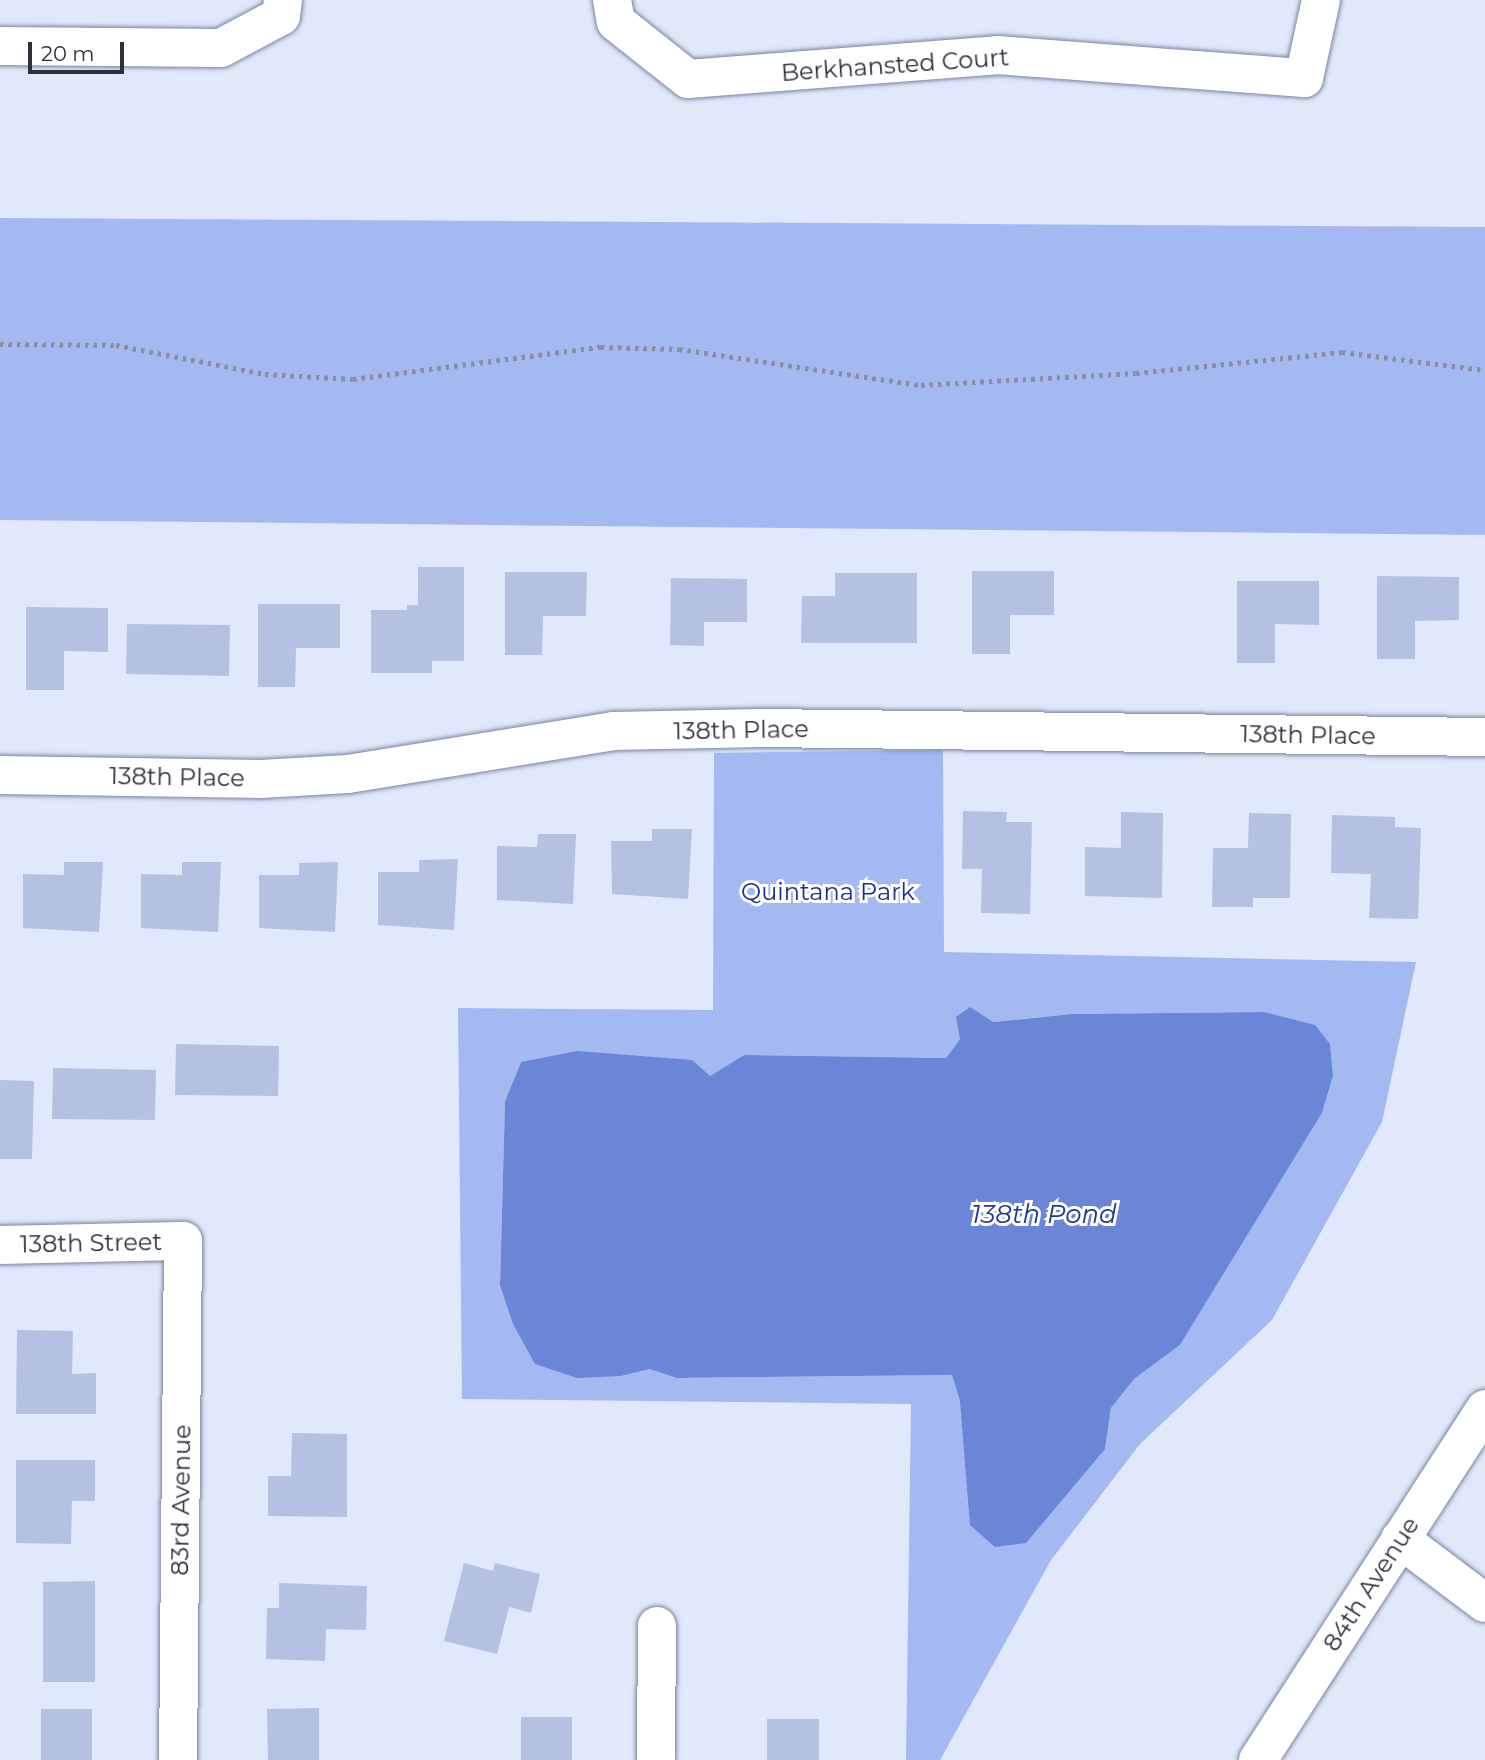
<!DOCTYPE html>
<style>
body{margin:0}
#map{position:relative;width:1485px;height:1760px;overflow:hidden;background:#e0e8fb;font-family:Montserrat,sans-serif}
div>[style]{position:absolute}
.green>*{inset:0;background:#a4b9f2}
.water>*{inset:0;background:#6b86d7}
.building>*{inset:0;background:#b5c1e0}
.path>*{height:4.5px;margin-top:-2.25px;transform-origin:0;background:repeating-linear-gradient(90deg,#898f9f 0 3.5px,transparent 0 8.5px)}
.roads{filter:drop-shadow(0 0 2px #7984a1) drop-shadow(0 0 2px #7984a1)}
.minor>*{height:38px;margin:-19px;padding:0 19px;transform-origin:19px;border-radius:19px;background:#fff}
span{translate:-50% -50%;white-space:nowrap;text-align:center;line-height:1.15;-webkit-text-stroke:6px #fff;paint-order:stroke}
.street-label{font-size:24px;color:#2d313e}
.park-label{font-size:24px;color:#1d2f8c}
.water-label{font-size:26px;color:#223693;font-style:italic}
.scale{position:absolute;left:28px;top:42px;width:96px;height:32px;box-sizing:border-box;border:4px solid #2d313e;border-top:0;padding-left:9px;font-size:21px;line-height:24px;white-space:nowrap;color:#2d313e;-webkit-text-stroke:5px #fff;paint-order:stroke}
</style>
<div id="map">
<div class="green">
<i style="clip-path:polygon(0 218px,1485px 227px,1485px 535px,0 520px)"></i>
<i style="clip-path:polygon(evenodd,943px 750px,944px 952px,1416px 962px,1382px 1122px,1272px 1320px,1140px 1444px,1051px 1560px,940px 1760px,906px 1760px,911px 1404px,462px 1399px,458px 1008px,713px 1010px,714px 753px,943px 750px,1264px 1012px,1333px 1076px,1322px 1113px,1180px 1345px,1134px 1379px,1111px 1408px,1105px 1449px,960px 1401px,952px 1375px,677px 1378px,649px 1369px,500px 1285px,505px 1101px,521px 1062px,710px 1076px,744px 1055px,946px 1058px,960px 1039px,992px 1022px,1072px 1014px,1264px 1012px)"></i>
</div>
<div class="water">
<i style="clip-path:polygon(970px 1007px,993px 1022px,1072px 1014px,1264px 1012px,1315px 1025px,1330px 1044px,1333px 1076px,1322px 1113px,1180px 1345px,1134px 1379px,1111px 1408px,1105px 1449px,1026px 1543px,995px 1547px,970px 1525px,960px 1401px,952px 1375px,677px 1378px,649px 1369px,621px 1376px,577px 1378px,535px 1364px,513px 1324px,500px 1285px,505px 1101px,521px 1062px,577px 1051px,692px 1060px,710px 1076px,744px 1055px,946px 1058px,960px 1039px,956px 1017px)"></i>
</div>
<div class="building">
<i style="clip-path:polygon(418px 567px,464px 567px,464px 661px,432px 661px,432px 673px,371px 673px,371px 610px,407px 610px,407px 605px,418px 605px)"></i>
<i style="clip-path:polygon(972px 571px,1054px 571px,1054px 615px,1010px 615px,1010px 654px,972px 654px)"></i>
<i style="clip-path:polygon(505px 572px,587px 572px,586px 616px,543px 616px,542px 655px,505px 655px)"></i>
<i style="clip-path:polygon(835px 573px,917px 573px,917px 643px,801px 643px,802px 596px,835px 596px)"></i>
<i style="clip-path:polygon(1377px 576px,1459px 577px,1459px 620px,1415px 621px,1415px 659px,1377px 659px)"></i>
<i style="clip-path:polygon(671px 578px,747px 579px,747px 622px,704px 622px,704px 646px,670px 645px)"></i>
<i style="clip-path:polygon(1237px 581px,1319px 581px,1319px 625px,1275px 624px,1275px 663px,1237px 663px)"></i>
<i style="clip-path:polygon(258px 604px,340px 604px,340px 648px,296px 648px,295px 687px,258px 687px)"></i>
<i style="clip-path:polygon(26px 607px,108px 608px,108px 652px,64px 651px,64px 690px,26px 690px)"></i>
<i style="clip-path:polygon(127px 624px,230px 625px,229px 676px,126px 674px)"></i>
<i style="clip-path:polygon(963px 811px,1007px 812px,1006px 822px,1032px 822px,1030px 914px,981px 913px,982px 869px,962px 869px)"></i>
<i style="clip-path:polygon(1121px 812px,1163px 813px,1162px 898px,1085px 896px,1085px 847px,1121px 848px)"></i>
<i style="clip-path:polygon(1249px 813px,1291px 814px,1290px 898px,1253px 898px,1253px 907px,1212px 907px,1213px 848px,1248px 848px)"></i>
<i style="clip-path:polygon(1332px 815px,1395px 817px,1395px 827px,1421px 828px,1418px 919px,1369px 918px,1371px 874px,1331px 873px)"></i>
<i style="clip-path:polygon(652px 829px,692px 829px,688px 899px,612px 894px,611px 841px,652px 841px)"></i>
<i style="clip-path:polygon(538px 834px,576px 834px,573px 904px,497px 900px,497px 846px,537px 847px)"></i>
<i style="clip-path:polygon(458px 859px,454px 930px,378px 925px,378px 872px,419px 872px,419px 860px)"></i>
<i style="clip-path:polygon(64px 862px,103px 862px,99px 932px,23px 928px,23px 874px,64px 875px)"></i>
<i style="clip-path:polygon(182px 862px,221px 862px,218px 932px,141px 928px,141px 874px,182px 875px)"></i>
<i style="clip-path:polygon(338px 862px,335px 932px,259px 928px,259px 875px,299px 875px,299px 863px)"></i>
<i style="clip-path:polygon(176px 1044px,279px 1046px,278px 1096px,175px 1095px)"></i>
<i style="clip-path:polygon(53px 1068px,156px 1070px,155px 1120px,52px 1119px)"></i>
<i style="clip-path:polygon(0 1080px,34px 1081px,32px 1159px,0 1159px)"></i>
<i style="clip-path:polygon(17px 1330px,73px 1331px,72px 1374px,96px 1373px,96px 1414px,16px 1414px)"></i>
<i style="clip-path:polygon(292px 1433px,347px 1434px,347px 1517px,268px 1516px,268px 1476px,291px 1476px)"></i>
<i style="clip-path:polygon(16px 1460px,95px 1460px,95px 1501px,72px 1501px,71px 1544px,16px 1543px)"></i>
<i style="clip-path:polygon(464px 1563px,493px 1571px,495px 1563px,540px 1574px,531px 1613px,509px 1607px,497px 1654px,444px 1641px)"></i>
<i style="clip-path:polygon(95px 1581px,95px 1682px,43px 1682px,43px 1582px)"></i>
<i style="clip-path:polygon(279px 1583px,367px 1586px,366px 1630px,326px 1629px,325px 1661px,266px 1659px,267px 1608px,279px 1608px)"></i>
<i style="clip-path:polygon(319px 1708px,319px 1760px,268px 1760px,267px 1709px)"></i>
<i style="clip-path:polygon(41px 1709px,92px 1709px,92px 1760px,41px 1760px)"></i>
<i style="clip-path:polygon(521px 1717px,572px 1717px,572px 1760px,521px 1760px)"></i>
<i style="clip-path:polygon(767px 1719px,819px 1719px,819px 1760px,767px 1760px)"></i>
</div>
<div class="path">
<i style="left:0;top:344px;width:116px;rotate:0.5deg"></i>
<i style="left:116px;top:345px;width:152px;rotate:11deg"></i>
<i style="left:265px;top:374px;width:88px;rotate:3.3deg"></i>
<i style="left:353px;top:379px;width:250px;rotate:-7.4deg"></i>
<i style="left:601px;top:347px;width:78px;rotate:1.5deg"></i>
<i style="left:679px;top:349px;width:245px;rotate:8.5deg"></i>
<i style="left:921px;top:385px;width:215px;rotate:-3.2deg"></i>
<i style="left:1136px;top:373px;width:207px;rotate:-5.8deg"></i>
<i style="left:1342px;top:352px;width:144px;rotate:7.2deg"></i>
</div>
<div class="roads">
<div class="minor">
<i style="left:612px;top:0;width:22px;rotate:80deg"></i>
<i style="left:616px;top:22px;width:92px;rotate:38.4deg"></i>
<i style="left:688px;top:79px;width:310px;rotate:-4.4deg"></i>
<i style="left:997px;top:55px;width:308px;rotate:4.3deg"></i>
<i style="left:1304px;top:78px;width:80px;rotate:-77.7deg"></i>
<i style="left:0;top:46px;width:221px;rotate:0.5deg"></i>
<i style="left:221px;top:48px;width:68px;rotate:-28.1deg"></i>
<i style="left:281px;top:16px;width:16px;rotate:-83deg"></i>
<i style="left:0;top:775px;width:261px;rotate:0.9deg"></i>
<i style="left:261px;top:779px;width:87px;rotate:-3.3deg"></i>
<i style="left:348px;top:774px;width:268px;rotate:-9.2deg"></i>
<i style="left:613px;top:731px;width:148px;rotate:-1.2deg"></i>
<i style="left:761px;top:728px;width:724px;rotate:0.71deg"></i>
<i style="left:0;top:1245px;width:183px;rotate:-1.3deg"></i>
<i style="left:183px;top:1241px;width:519px;rotate:90.55deg"></i>
<i style="left:1400px;top:1539px;width:106px;rotate:37deg"></i>
<i style="left:656px;top:1760px;width:134px;rotate:-89.6deg"></i>
<i style="left:1258px;top:1760px;width:418px;rotate:-57.1deg"></i>
</div>
</div>
<div class="street-label">
<span style="left:895px;top:65px;rotate:-4deg">Berkhansted Court</span>
<span style="left:741px;top:730px;rotate:-1deg">138th Place</span>
<span style="left:1308px;top:735px;rotate:1deg">138th Place</span>
<span style="left:177px;top:777px;rotate:1deg">138th Place</span>
<span style="left:91px;top:1243px;rotate:-1deg">138th Street</span>
<span style="left:181px;top:1500px;rotate:-89deg">83rd Avenue</span>
<span style="left:1371px;top:1584px;rotate:-57deg">84th Avenue</span>
</div>
<div class="park-label">
<span style="left:828px;top:892px">Quintana Park</span>
</div>
<div class="water-label">
<span style="left:1044px;top:1215px">138th Pond</span>
</div>
<div class="scale">20 m</div>
</div>
